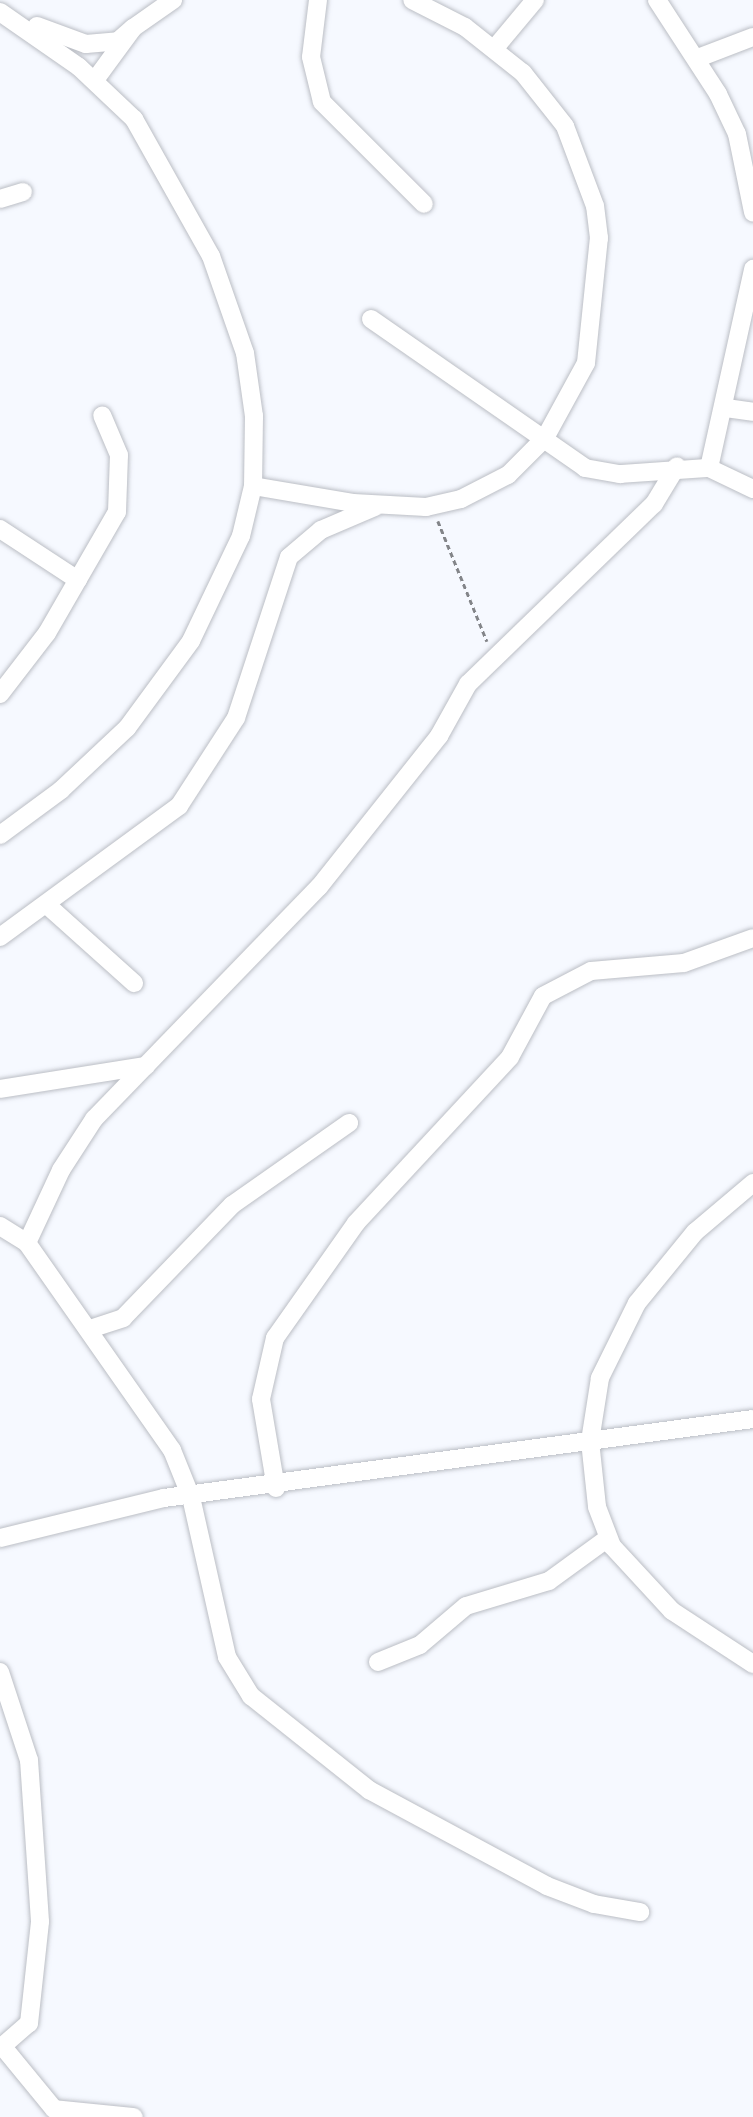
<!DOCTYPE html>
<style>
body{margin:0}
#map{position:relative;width:753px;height:2117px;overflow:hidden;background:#f6f9ff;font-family:Montserrat,sans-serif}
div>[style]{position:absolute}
.path>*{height:2.5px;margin-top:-1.25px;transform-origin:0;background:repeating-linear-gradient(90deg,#838589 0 5px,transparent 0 8.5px)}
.roads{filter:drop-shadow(0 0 2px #bbbec5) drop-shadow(0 0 2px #bbbec5)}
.minor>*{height:18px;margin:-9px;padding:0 9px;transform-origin:9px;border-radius:9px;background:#fff}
span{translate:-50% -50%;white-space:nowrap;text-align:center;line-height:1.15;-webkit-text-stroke:5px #fff;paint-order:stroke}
</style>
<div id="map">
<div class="path">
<i style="left:438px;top:521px;width:130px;rotate:67.8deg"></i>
</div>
<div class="roads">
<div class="minor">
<i style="left:318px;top:0;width:57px;rotate:97deg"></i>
<i style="left:311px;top:57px;width:46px;rotate:76.3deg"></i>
<i style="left:322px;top:102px;width:144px;rotate:45deg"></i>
<i style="left:657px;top:0;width:112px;rotate:57deg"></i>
<i style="left:718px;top:94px;width:44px;rotate:64.6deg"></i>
<i style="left:737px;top:134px;width:80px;rotate:78.4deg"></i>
<i style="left:0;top:12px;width:96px;rotate:34.8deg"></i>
<i style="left:79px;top:67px;width:76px;rotate:43.4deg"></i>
<i style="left:134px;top:119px;width:157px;rotate:60.7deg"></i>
<i style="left:211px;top:256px;width:103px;rotate:70.7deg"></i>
<i style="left:245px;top:353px;width:64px;rotate:81.9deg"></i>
<i style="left:254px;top:416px;width:70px;rotate:90.8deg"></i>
<i style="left:253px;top:486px;width:51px;rotate:103.5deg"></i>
<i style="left:241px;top:536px;width:116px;rotate:115.5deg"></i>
<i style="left:191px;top:641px;width:108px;rotate:126.3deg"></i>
<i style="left:127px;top:728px;width:91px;rotate:136.8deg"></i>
<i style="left:61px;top:790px;width:76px;rotate:143.6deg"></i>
<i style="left:37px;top:26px;width:52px;rotate:20.2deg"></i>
<i style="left:86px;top:44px;width:32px;rotate:-5deg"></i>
<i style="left:118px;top:41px;width:20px;rotate:-41deg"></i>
<i style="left:494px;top:49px;width:64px;rotate:-50.1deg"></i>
<i style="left:698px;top:58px;width:59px;rotate:-20.9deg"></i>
<i style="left:95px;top:80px;width:64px;rotate:-53.8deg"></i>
<i style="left:133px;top:28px;width:49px;rotate:-35deg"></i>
<i style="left:0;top:199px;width:24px;rotate:-17deg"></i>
<i style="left:371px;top:319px;width:261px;rotate:34.8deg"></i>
<i style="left:585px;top:468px;width:36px;rotate:10deg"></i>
<i style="left:620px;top:474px;width:89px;rotate:-3.9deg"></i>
<i style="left:709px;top:468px;width:204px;rotate:-77.5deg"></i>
<i style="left:726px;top:408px;width:27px;rotate:8deg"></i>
<i style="left:709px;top:468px;width:49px;rotate:25.5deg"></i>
<i style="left:253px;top:486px;width:101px;rotate:9.6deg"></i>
<i style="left:353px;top:503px;width:73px;rotate:3.1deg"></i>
<i style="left:426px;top:507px;width:36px;rotate:-13deg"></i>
<i style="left:461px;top:499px;width:53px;rotate:-27.1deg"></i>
<i style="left:508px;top:475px;width:52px;rotate:-45deg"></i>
<i style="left:545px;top:438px;width:85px;rotate:-61.3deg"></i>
<i style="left:586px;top:363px;width:126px;rotate:-84.1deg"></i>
<i style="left:599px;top:238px;width:32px;rotate:-97deg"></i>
<i style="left:595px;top:206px;width:85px;rotate:-110.6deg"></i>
<i style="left:565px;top:126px;width:68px;rotate:-128.4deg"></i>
<i style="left:523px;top:73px;width:74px;rotate:-141.6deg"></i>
<i style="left:465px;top:27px;width:59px;rotate:-153deg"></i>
<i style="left:0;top:529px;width:93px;rotate:33.2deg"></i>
<i style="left:0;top:694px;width:77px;rotate:-52.4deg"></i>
<i style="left:47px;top:633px;width:140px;rotate:-60deg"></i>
<i style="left:117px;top:512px;width:57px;rotate:-88deg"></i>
<i style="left:119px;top:455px;width:43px;rotate:-113deg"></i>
<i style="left:47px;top:905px;width:117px;rotate:41.9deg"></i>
<i style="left:0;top:937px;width:222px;rotate:-36.2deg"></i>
<i style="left:179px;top:806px;width:105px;rotate:-57.1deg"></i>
<i style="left:236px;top:718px;width:169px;rotate:-71.8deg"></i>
<i style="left:289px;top:557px;width:42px;rotate:-40.2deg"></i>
<i style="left:321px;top:530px;width:59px;rotate:-23.1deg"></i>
<i style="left:0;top:1089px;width:148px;rotate:-9deg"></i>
<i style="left:753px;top:1183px;width:76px;rotate:139.8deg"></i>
<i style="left:695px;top:1232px;width:92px;rotate:129.2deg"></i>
<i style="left:637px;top:1303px;width:84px;rotate:116.3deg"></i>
<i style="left:600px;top:1378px;width:64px;rotate:99deg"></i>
<i style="left:590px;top:1441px;width:66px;rotate:83.9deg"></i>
<i style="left:597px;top:1507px;width:42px;rotate:69deg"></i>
<i style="left:612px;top:1546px;width:88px;rotate:47.3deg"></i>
<i style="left:672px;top:1611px;width:97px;rotate:33.2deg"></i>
<i style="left:0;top:1226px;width:32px;rotate:32deg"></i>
<i style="left:27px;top:1243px;width:253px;rotate:55deg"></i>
<i style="left:172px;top:1450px;width:51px;rotate:68deg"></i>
<i style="left:191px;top:1497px;width:164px;rotate:77.3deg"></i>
<i style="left:227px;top:1657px;width:46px;rotate:58.4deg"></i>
<i style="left:251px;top:1696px;width:151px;rotate:38.5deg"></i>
<i style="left:369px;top:1790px;width:202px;rotate:28.3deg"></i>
<i style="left:547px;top:1886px;width:50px;rotate:21deg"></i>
<i style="left:594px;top:1904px;width:47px;rotate:9.9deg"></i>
<i style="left:27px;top:1243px;width:81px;rotate:-65deg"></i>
<i style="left:61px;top:1170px;width:61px;rotate:-57.1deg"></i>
<i style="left:94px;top:1119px;width:323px;rotate:-45.9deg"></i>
<i style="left:319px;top:887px;width:193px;rotate:-51.5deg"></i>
<i style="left:439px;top:736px;width:60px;rotate:-60.9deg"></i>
<i style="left:468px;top:684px;width:259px;rotate:-44.1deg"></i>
<i style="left:654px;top:504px;width:44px;rotate:-58.8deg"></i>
<i style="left:90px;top:1329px;width:35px;rotate:-18deg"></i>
<i style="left:123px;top:1318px;width:157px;rotate:-46deg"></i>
<i style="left:232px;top:1205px;width:143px;rotate:-35deg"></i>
<i style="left:276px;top:1488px;width:90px;rotate:-99.6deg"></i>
<i style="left:261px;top:1399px;width:63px;rotate:-77.1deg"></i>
<i style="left:275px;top:1338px;width:141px;rotate:-54.8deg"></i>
<i style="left:356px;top:1223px;width:226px;rotate:-47.1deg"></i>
<i style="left:510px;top:1057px;width:69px;rotate:-61.6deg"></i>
<i style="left:543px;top:996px;width:54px;rotate:-27.5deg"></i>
<i style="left:591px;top:971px;width:93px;rotate:-4.9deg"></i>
<i style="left:684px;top:963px;width:73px;rotate:-19.9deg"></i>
<i style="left:0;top:1538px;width:169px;rotate:-13.7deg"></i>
<i style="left:164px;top:1498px;width:594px;rotate:-7.64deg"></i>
<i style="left:378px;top:1662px;width:45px;rotate:-22deg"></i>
<i style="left:420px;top:1645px;width:60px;rotate:-40.3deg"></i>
<i style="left:466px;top:1606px;width:87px;rotate:-16.8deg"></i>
<i style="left:549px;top:1581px;width:73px;rotate:-36.1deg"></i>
<i style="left:0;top:1672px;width:93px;rotate:71.8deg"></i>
<i style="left:29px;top:1760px;width:162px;rotate:86.1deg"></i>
<i style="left:40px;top:1922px;width:102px;rotate:96.2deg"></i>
<i style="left:29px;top:2023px;width:38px;rotate:139deg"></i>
<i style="left:3px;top:2047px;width:80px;rotate:50.6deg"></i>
<i style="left:54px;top:2109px;width:80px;rotate:5.7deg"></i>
</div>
</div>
</div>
